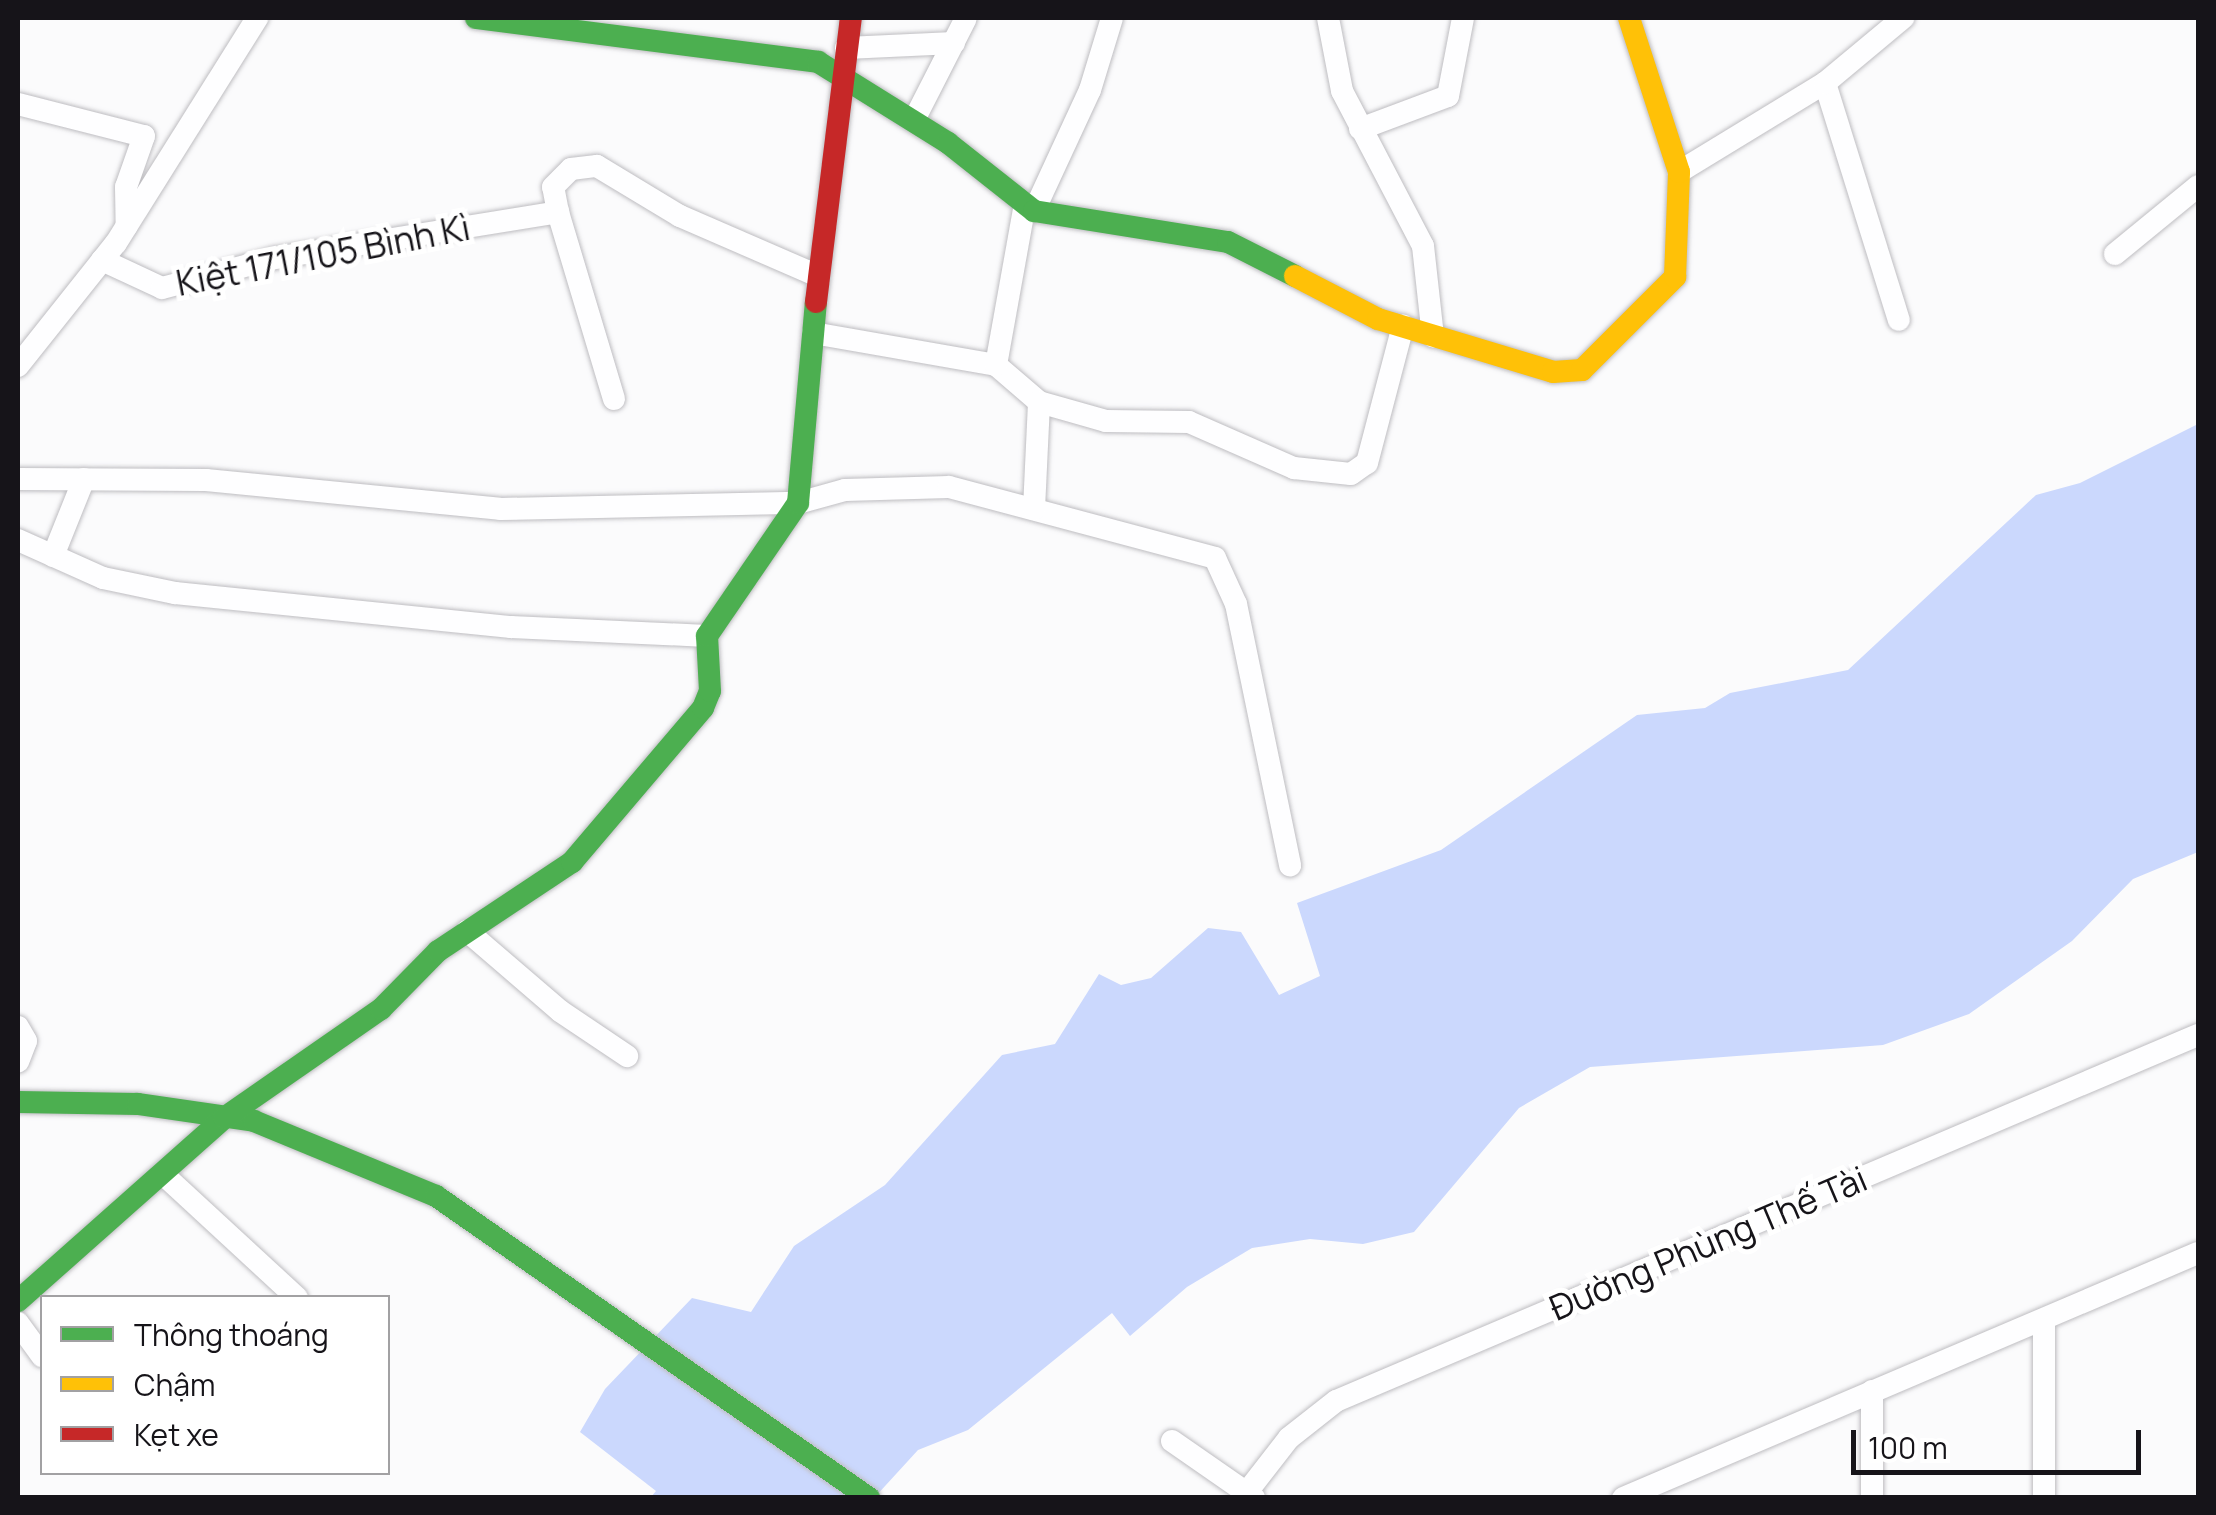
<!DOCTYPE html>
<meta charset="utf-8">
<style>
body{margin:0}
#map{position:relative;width:2216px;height:1515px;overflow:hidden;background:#fbfbfc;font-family:Manrope,sans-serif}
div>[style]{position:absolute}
.water>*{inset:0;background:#cbd8fd}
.roads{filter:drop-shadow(0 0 2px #bebdc1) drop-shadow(0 0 2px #bebdc1)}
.street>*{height:22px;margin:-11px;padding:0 11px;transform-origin:11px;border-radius:11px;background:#fefeff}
.fast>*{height:22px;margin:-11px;padding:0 11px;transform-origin:11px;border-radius:11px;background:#4caf50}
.slow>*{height:22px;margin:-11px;padding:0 11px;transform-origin:11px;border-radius:11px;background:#ffc107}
.jam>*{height:22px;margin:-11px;padding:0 11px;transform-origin:11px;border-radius:11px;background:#c62828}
span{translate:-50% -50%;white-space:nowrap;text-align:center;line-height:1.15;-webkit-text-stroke:10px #fff;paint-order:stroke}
.street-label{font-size:35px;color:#161419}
.frame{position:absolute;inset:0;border:20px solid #161419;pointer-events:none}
.legend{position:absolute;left:40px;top:1295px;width:350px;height:180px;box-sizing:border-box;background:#fff;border:2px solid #a2a1a3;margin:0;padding:12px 18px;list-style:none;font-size:30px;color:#161419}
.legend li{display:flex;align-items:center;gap:20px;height:50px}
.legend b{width:50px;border:2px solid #a2a1a3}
.scale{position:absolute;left:1851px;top:1430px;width:290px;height:45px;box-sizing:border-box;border:5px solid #161419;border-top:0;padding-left:12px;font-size:30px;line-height:35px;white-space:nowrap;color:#161419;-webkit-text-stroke:8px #fff;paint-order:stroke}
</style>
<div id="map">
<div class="water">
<i style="clip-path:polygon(2198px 424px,2198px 852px,2133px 879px,2072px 941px,1969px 1014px,1883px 1045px,1590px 1067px,1519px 1108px,1414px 1232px,1363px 1244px,1310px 1239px,1252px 1248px,1187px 1287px,1130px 1336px,1112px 1313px,968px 1430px,918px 1450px,875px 1497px,651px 1497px,656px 1491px,580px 1432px,605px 1389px,692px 1298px,751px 1312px,794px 1246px,885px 1185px,1002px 1055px,1055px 1044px,1099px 974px,1121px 985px,1151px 978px,1208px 928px,1241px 932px,1279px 995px,1320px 976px,1297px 903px,1441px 850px,1637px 715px,1705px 708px,1730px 693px,1848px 670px,2036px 495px,2080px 483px)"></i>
</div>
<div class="roads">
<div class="street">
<i style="left:1328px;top:18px;width:74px;rotate:79.1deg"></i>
<i style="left:1342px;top:91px;width:175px;rotate:62.4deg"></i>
<i style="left:1423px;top:246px;width:91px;rotate:83.7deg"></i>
<i style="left:846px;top:48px;width:108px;rotate:-2.7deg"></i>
<i style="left:1825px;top:83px;width:248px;rotate:72.7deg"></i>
<i style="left:18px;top:104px;width:130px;rotate:14.3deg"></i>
<i style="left:144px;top:136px;width:54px;rotate:109.4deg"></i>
<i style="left:126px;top:187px;width:39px;rotate:89deg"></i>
<i style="left:914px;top:120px;width:114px;rotate:-63deg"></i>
<i style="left:1360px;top:129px;width:94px;rotate:-20.6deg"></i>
<i style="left:1448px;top:96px;width:79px;rotate:-79.1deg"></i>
<i style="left:1679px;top:172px;width:171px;rotate:-31.4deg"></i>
<i style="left:1825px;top:83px;width:102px;rotate:-39.8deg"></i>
<i style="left:1034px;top:211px;width:133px;rotate:-65.2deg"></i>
<i style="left:1090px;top:90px;width:75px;rotate:-73deg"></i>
<i style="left:2115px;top:254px;width:107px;rotate:-39.3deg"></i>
<i style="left:102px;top:260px;width:66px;rotate:25deg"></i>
<i style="left:162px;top:288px;width:117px;rotate:-14.9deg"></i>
<i style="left:275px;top:258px;width:287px;rotate:-9.2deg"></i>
<i style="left:813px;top:333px;width:186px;rotate:9.9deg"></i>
<i style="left:996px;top:365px;width:57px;rotate:40.7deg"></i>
<i style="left:1039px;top:402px;width:70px;rotate:15.8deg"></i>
<i style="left:1106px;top:421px;width:83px;rotate:0.7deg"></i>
<i style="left:1189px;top:422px;width:115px;rotate:23.7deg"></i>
<i style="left:1294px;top:468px;width:57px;rotate:6deg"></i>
<i style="left:1351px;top:474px;width:19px;rotate:-35deg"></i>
<i style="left:1367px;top:463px;width:142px;rotate:-75.3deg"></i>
<i style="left:996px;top:365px;width:164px;rotate:-79.8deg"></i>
<i style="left:18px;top:366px;width:157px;rotate:-51.5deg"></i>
<i style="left:116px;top:243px;width:266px;rotate:-57.9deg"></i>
<i style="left:614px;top:399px;width:195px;rotate:-106.7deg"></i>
<i style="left:558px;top:212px;width:25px;rotate:-101deg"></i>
<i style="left:553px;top:187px;width:25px;rotate:-45deg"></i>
<i style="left:571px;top:169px;width:26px;rotate:-7deg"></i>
<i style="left:597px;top:166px;width:97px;rotate:31.1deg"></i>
<i style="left:680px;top:216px;width:150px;rotate:23.5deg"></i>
<i style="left:18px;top:479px;width:188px;rotate:0.3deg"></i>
<i style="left:206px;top:480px;width:295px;rotate:5.6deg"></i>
<i style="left:500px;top:509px;width:298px;rotate:-1.2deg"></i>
<i style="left:798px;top:503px;width:49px;rotate:-15.5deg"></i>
<i style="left:845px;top:490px;width:104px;rotate:-1.7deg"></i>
<i style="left:949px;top:487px;width:275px;rotate:14.9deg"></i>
<i style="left:1215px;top:558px;width:51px;rotate:65.5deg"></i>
<i style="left:1236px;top:604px;width:267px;rotate:78.3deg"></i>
<i style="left:1034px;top:509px;width:107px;rotate:-87.3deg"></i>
<i style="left:18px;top:540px;width:93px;rotate:24.1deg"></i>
<i style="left:103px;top:578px;width:74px;rotate:11.8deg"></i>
<i style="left:175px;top:593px;width:338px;rotate:5.8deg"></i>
<i style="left:511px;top:627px;width:196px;rotate:2.6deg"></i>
<i style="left:53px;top:556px;width:83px;rotate:-68.1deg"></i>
<i style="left:467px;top:931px;width:123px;rotate:40.7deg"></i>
<i style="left:560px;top:1011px;width:81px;rotate:33.9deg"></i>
<i style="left:18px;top:1027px;width:16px;rotate:60deg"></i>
<i style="left:26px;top:1041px;width:22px;rotate:111deg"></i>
<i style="left:166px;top:1177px;width:178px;rotate:42.7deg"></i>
<i style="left:2044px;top:1320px;width:178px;rotate:90deg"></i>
<i style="left:18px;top:1323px;width:41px;rotate:54deg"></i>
<i style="left:1872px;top:1391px;width:107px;rotate:90deg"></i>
<i style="left:1172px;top:1441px;width:100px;rotate:34.8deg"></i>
<i style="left:1247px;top:1492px;width:68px;rotate:-52.1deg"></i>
<i style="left:1289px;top:1438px;width:60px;rotate:-38.2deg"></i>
<i style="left:1336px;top:1401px;width:936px;rotate:-23.01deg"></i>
<i style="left:1623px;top:1498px;width:625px;rotate:-23.08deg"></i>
</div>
<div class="fast">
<i style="left:476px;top:18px;width:345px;rotate:7.3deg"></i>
<i style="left:818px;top:62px;width:153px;rotate:31.9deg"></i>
<i style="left:948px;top:143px;width:110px;rotate:38.3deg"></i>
<i style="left:1034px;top:211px;width:196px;rotate:9.1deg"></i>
<i style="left:1228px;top:242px;width:75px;rotate:26.9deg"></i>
<i style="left:18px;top:1102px;width:120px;rotate:1deg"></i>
<i style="left:138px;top:1104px;width:117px;rotate:8.3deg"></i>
<i style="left:254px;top:1121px;width:197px;rotate:22.4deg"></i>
<i style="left:436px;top:1196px;width:528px;rotate:34.89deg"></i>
<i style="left:18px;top:1301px;width:276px;rotate:-41.6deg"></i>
<i style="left:224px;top:1118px;width:191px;rotate:-34.8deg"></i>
<i style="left:381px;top:1009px;width:81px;rotate:-45.5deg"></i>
<i style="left:438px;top:951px;width:161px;rotate:-33.6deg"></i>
<i style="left:572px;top:862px;width:202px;rotate:-49.6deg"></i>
<i style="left:703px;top:708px;width:18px;rotate:-68deg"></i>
<i style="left:710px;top:691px;width:55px;rotate:-93.1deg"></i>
<i style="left:707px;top:636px;width:161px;rotate:-55.6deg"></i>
<i style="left:798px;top:503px;width:202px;rotate:-84.9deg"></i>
</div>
<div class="slow">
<i style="left:1295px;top:276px;width:93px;rotate:27.4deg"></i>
<i style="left:1378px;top:319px;width:183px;rotate:16.8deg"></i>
<i style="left:1553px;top:372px;width:29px;rotate:-4deg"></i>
<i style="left:1582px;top:370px;width:132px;rotate:-45deg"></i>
<i style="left:1675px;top:277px;width:105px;rotate:-87.8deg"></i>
<i style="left:1679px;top:172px;width:162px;rotate:-108deg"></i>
</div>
<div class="jam">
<i style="left:816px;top:302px;width:286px;rotate:-83deg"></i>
</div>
</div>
<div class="street-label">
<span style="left:323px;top:255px;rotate:-11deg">Kiệt 171/105 Bình Kì</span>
<span style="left:1708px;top:1243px;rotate:-23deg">Đường Phùng Thế Tài</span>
</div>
<div class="frame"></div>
<ul class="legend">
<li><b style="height:12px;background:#4caf50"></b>Thông thoáng</li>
<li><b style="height:12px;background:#ffc107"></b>Chậm</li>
<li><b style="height:12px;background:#c62828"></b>Kẹt xe</li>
</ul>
<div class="scale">100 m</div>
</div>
